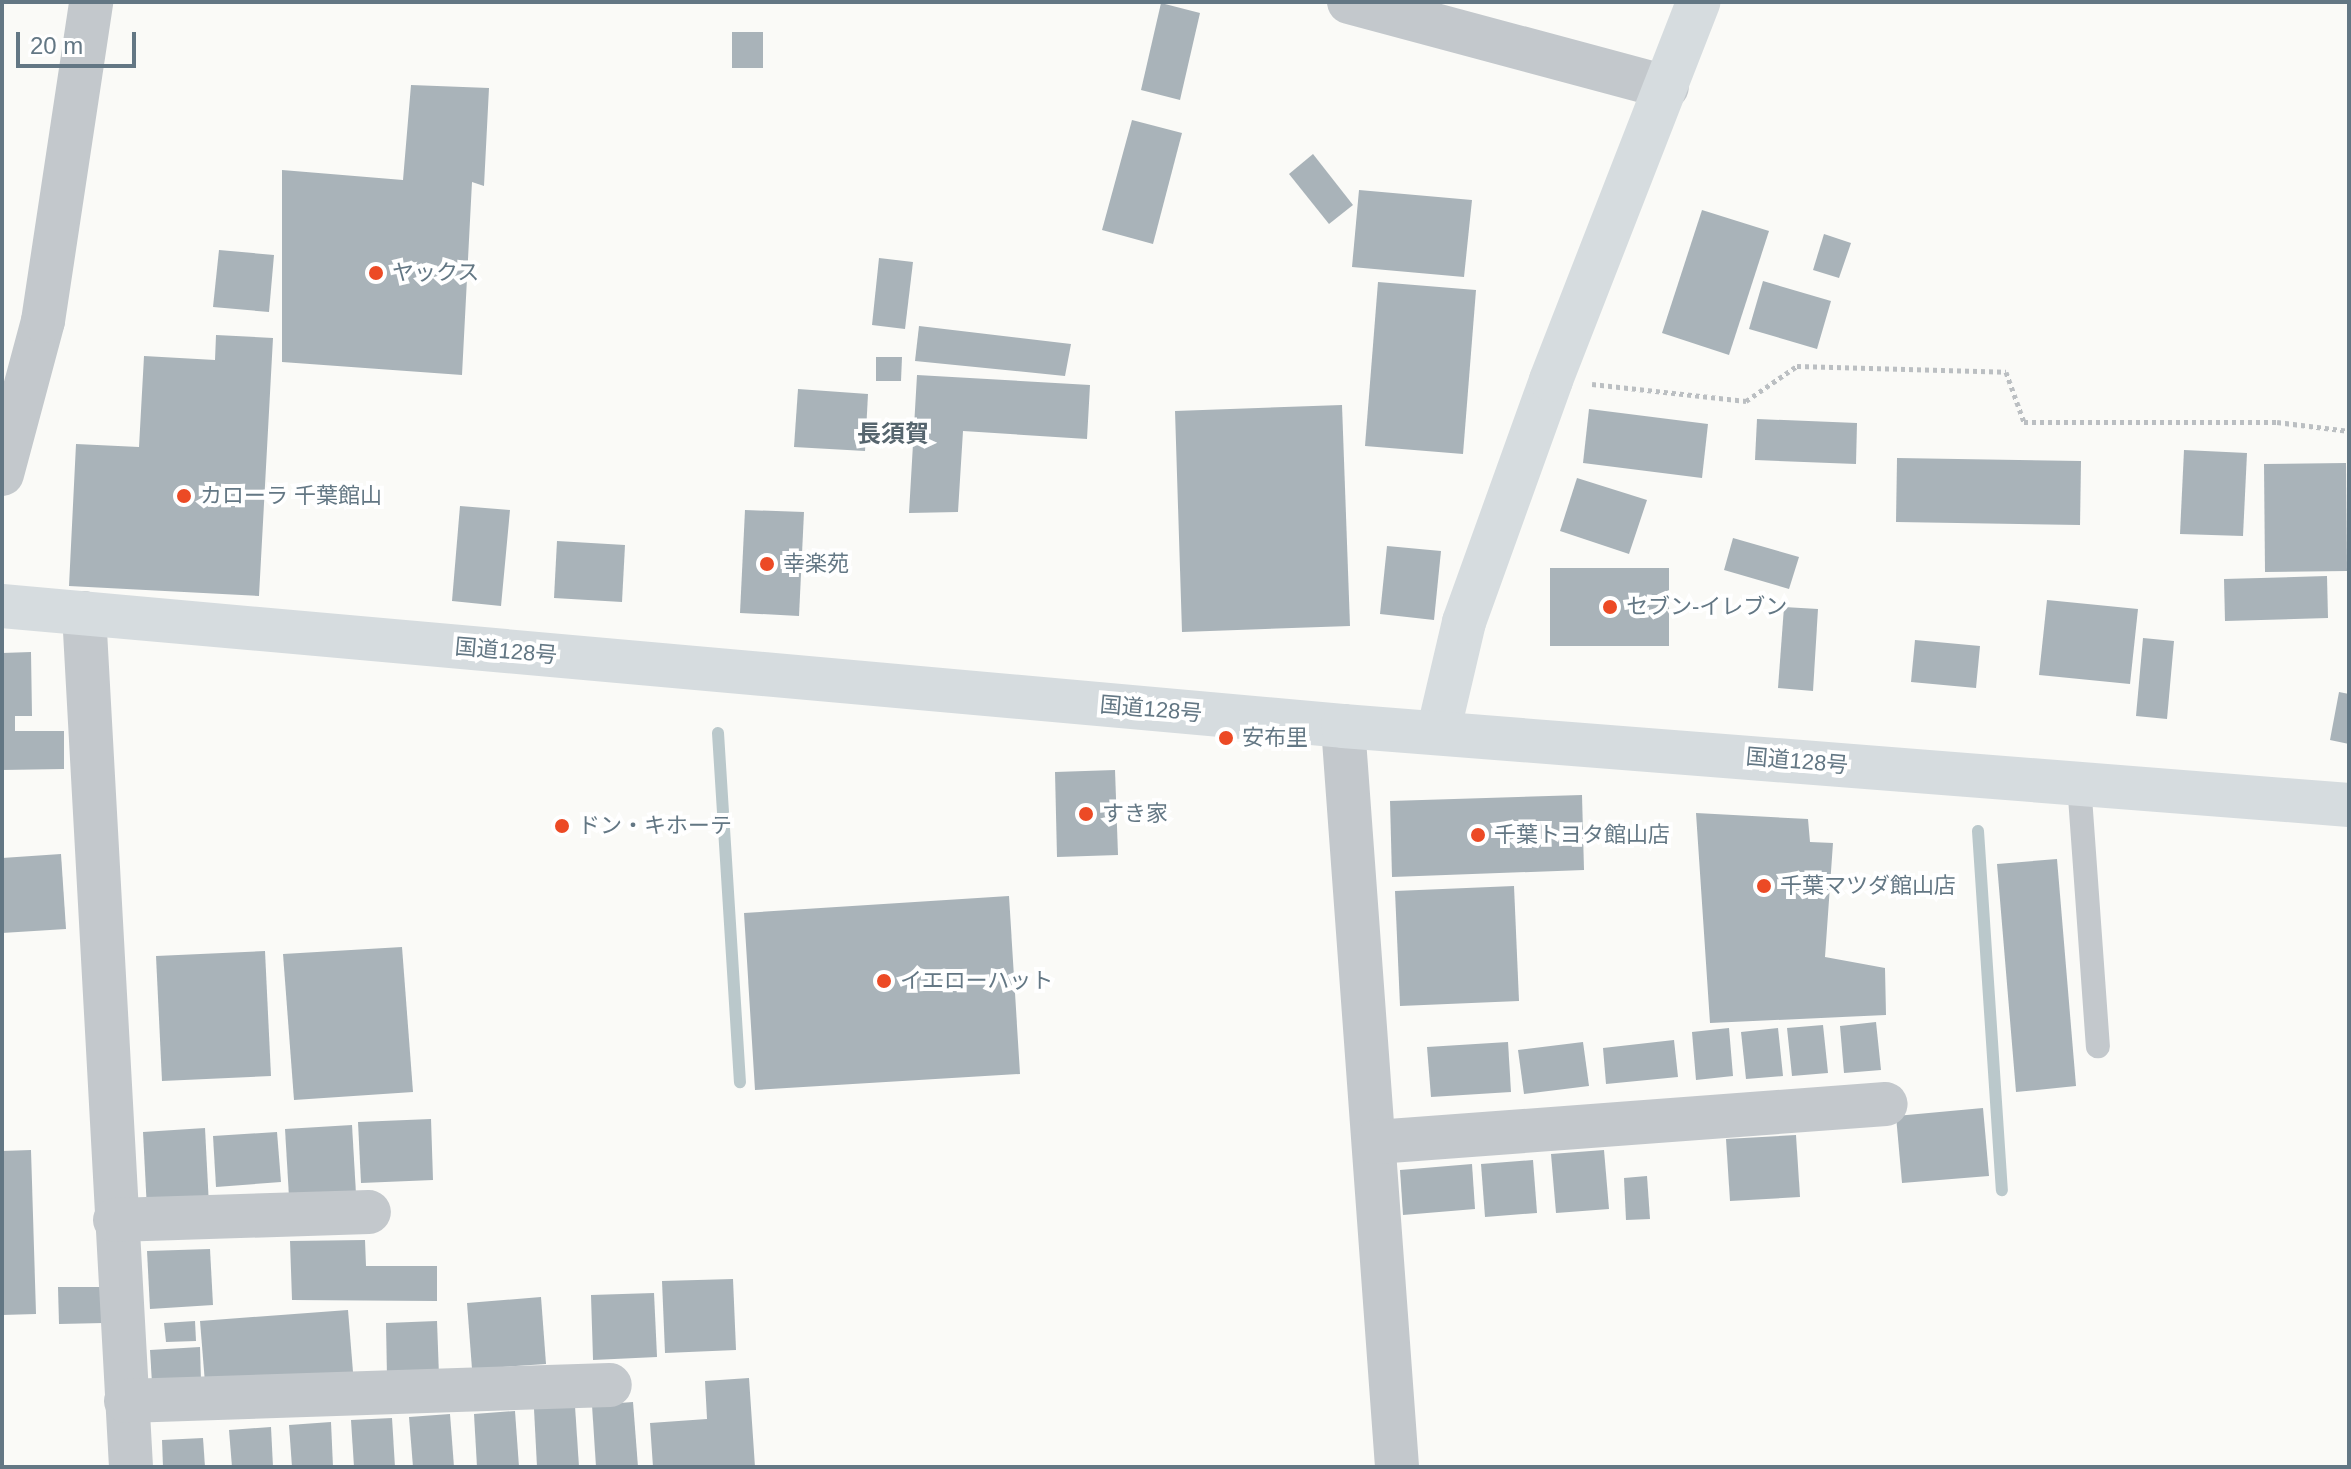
<!DOCTYPE html>
<meta charset="utf-8">
<style>
body{margin:0}
#map{position:relative;width:2351px;height:1469px;overflow:hidden;background:#fafaf7;font-family:Helvetica,"Noto Sans JP",sans-serif}
div>[style]{position:absolute}
.stream>*{height:12px;margin:-6px;padding:0 6px;transform-origin:6px;border-radius:6px;background:#bac8cb}
.building>*{inset:0;background:#a9b3b9}
.path>*{height:5px;margin-top:-2.5px;transform-origin:0;background:repeating-linear-gradient(90deg,#bbbfc2 0 4px,transparent 0 8px)}
.lane>*{height:24px;margin:-12px;padding:0 12px;transform-origin:12px;border-radius:12px;background:#c3c8cc}
.street>*{height:44px;margin:-22px;padding:0 22px;transform-origin:22px;border-radius:22px;background:#c3c8cc}
.secondary>*{height:44px;margin:-22px;padding:0 22px;transform-origin:22px;border-radius:22px;background:#d6dcdf}
.highway>*{height:44px;margin:-22px;padding:0 22px;transform-origin:22px;border-radius:22px;background:#d6dcdf}
.dots>*{width:22px;height:22px;translate:-50% -50%;box-sizing:border-box;border:4px solid #fff;border-radius:50%}
span{translate:-50% -50%;white-space:nowrap;text-align:center;line-height:1.15;-webkit-text-stroke:8px #fff;paint-order:stroke}
.poi-label{font-size:22px;color:#637784}
.left{translate:0 -50%;text-align:left}
.street-label{font-size:22px;color:#637784}
.neighbourhood-label{font-size:24px;color:#56656e;font-weight:700}
.frame{position:absolute;inset:0;border:4px solid #637784;pointer-events:none}
.scale{position:absolute;left:16px;top:32px;width:120px;height:36px;box-sizing:border-box;border:4px solid #637784;border-top:0;padding-left:10px;font-size:24px;line-height:28px;white-space:nowrap;color:#637784;-webkit-text-stroke:6px #fff;paint-order:stroke}
</style>
<div id="map">
<div class="stream">
<i style="left:718px;top:733px;width:350px;rotate:86.4deg"></i>
<i style="left:1978px;top:831px;width:360px;rotate:86.2deg"></i>
</div>
<div class="building">
<i style="clip-path:polygon(1161px 3px,1200px 13px,1180px 100px,1141px 90px)"></i>
<i style="clip-path:polygon(732px 32px,763px 32px,763px 68px,732px 68px)"></i>
<i style="clip-path:polygon(411px 85px,489px 88px,484px 186px,472px 182px,462px 375px,282px 362px,282px 170px,403px 180px)"></i>
<i style="clip-path:polygon(1132px 120px,1182px 133px,1153px 244px,1102px 230px)"></i>
<i style="clip-path:polygon(1313px 154px,1353px 205px,1329px 224px,1289px 174px)"></i>
<i style="clip-path:polygon(1359px 190px,1472px 200px,1464px 277px,1352px 267px)"></i>
<i style="clip-path:polygon(1702px 210px,1769px 231px,1729px 355px,1662px 333px)"></i>
<i style="clip-path:polygon(1824px 234px,1851px 243px,1839px 278px,1813px 270px)"></i>
<i style="clip-path:polygon(219px 250px,274px 255px,269px 312px,213px 307px)"></i>
<i style="clip-path:polygon(879px 258px,913px 262px,905px 329px,872px 325px)"></i>
<i style="clip-path:polygon(1763px 281px,1831px 301px,1817px 349px,1749px 329px)"></i>
<i style="clip-path:polygon(1378px 282px,1476px 290px,1463px 454px,1365px 446px)"></i>
<i style="clip-path:polygon(919px 326px,1071px 344px,1065px 376px,915px 361px)"></i>
<i style="clip-path:polygon(216px 335px,273px 338px,259px 596px,69px 586px,76px 444px,139px 447px,144px 356px,215px 360px)"></i>
<i style="clip-path:polygon(876px 357px,902px 357px,901px 381px,876px 381px)"></i>
<i style="clip-path:polygon(917px 375px,1090px 385px,1087px 439px,963px 431px,958px 512px,909px 513px)"></i>
<i style="clip-path:polygon(798px 389px,868px 394px,865px 451px,794px 447px)"></i>
<i style="clip-path:polygon(1342px 405px,1350px 626px,1182px 632px,1175px 411px)"></i>
<i style="clip-path:polygon(1589px 409px,1708px 424px,1702px 478px,1583px 463px)"></i>
<i style="clip-path:polygon(1757px 419px,1857px 423px,1856px 464px,1755px 460px)"></i>
<i style="clip-path:polygon(2184px 450px,2247px 453px,2243px 536px,2180px 534px)"></i>
<i style="clip-path:polygon(1897px 458px,2081px 461px,2080px 525px,1896px 522px)"></i>
<i style="clip-path:polygon(2346px 463px,2347px 571px,2265px 572px,2264px 464px)"></i>
<i style="clip-path:polygon(1577px 478px,1647px 500px,1629px 554px,1560px 531px)"></i>
<i style="clip-path:polygon(460px 506px,510px 510px,501px 606px,452px 601px)"></i>
<i style="clip-path:polygon(745px 510px,804px 512px,799px 616px,740px 613px)"></i>
<i style="clip-path:polygon(1733px 538px,1799px 557px,1789px 589px,1724px 570px)"></i>
<i style="clip-path:polygon(557px 541px,625px 545px,622px 602px,554px 598px)"></i>
<i style="clip-path:polygon(1387px 546px,1441px 551px,1434px 620px,1380px 614px)"></i>
<i style="clip-path:polygon(1550px 568px,1669px 568px,1669px 646px,1550px 646px)"></i>
<i style="clip-path:polygon(2327px 576px,2328px 618px,2225px 621px,2224px 579px)"></i>
<i style="clip-path:polygon(2047px 600px,2138px 609px,2130px 684px,2039px 675px)"></i>
<i style="clip-path:polygon(1784px 607px,1818px 609px,1813px 691px,1778px 688px)"></i>
<i style="clip-path:polygon(2143px 638px,2174px 641px,2167px 719px,2136px 716px)"></i>
<i style="clip-path:polygon(1915px 640px,1980px 646px,1976px 688px,1911px 682px)"></i>
<i style="clip-path:polygon(31px 652px,32px 716px,15px 716px,15px 731px,64px 731px,64px 769px,2px 770px,2px 653px)"></i>
<i style="clip-path:polygon(2339px 692px,2349px 694px,2349px 744px,2330px 740px)"></i>
<i style="clip-path:polygon(1115px 770px,1118px 855px,1057px 857px,1055px 772px)"></i>
<i style="clip-path:polygon(1582px 795px,1584px 870px,1392px 877px,1390px 801px)"></i>
<i style="clip-path:polygon(1696px 813px,1808px 819px,1810px 842px,1833px 843px,1825px 957px,1885px 968px,1886px 1015px,1710px 1023px)"></i>
<i style="clip-path:polygon(61px 854px,66px 929px,2px 933px,2px 858px)"></i>
<i style="clip-path:polygon(2057px 859px,2076px 1086px,2016px 1092px,1997px 864px)"></i>
<i style="clip-path:polygon(1514px 886px,1519px 1001px,1400px 1006px,1395px 891px)"></i>
<i style="clip-path:polygon(1009px 896px,1020px 1074px,755px 1090px,744px 913px)"></i>
<i style="clip-path:polygon(402px 947px,413px 1092px,294px 1100px,283px 954px)"></i>
<i style="clip-path:polygon(265px 951px,271px 1076px,162px 1081px,156px 956px)"></i>
<i style="clip-path:polygon(1876px 1022px,1881px 1070px,1844px 1073px,1840px 1026px)"></i>
<i style="clip-path:polygon(1823px 1025px,1828px 1073px,1792px 1076px,1787px 1028px)"></i>
<i style="clip-path:polygon(1729px 1028px,1733px 1076px,1696px 1080px,1692px 1032px)"></i>
<i style="clip-path:polygon(1778px 1028px,1783px 1076px,1746px 1079px,1741px 1032px)"></i>
<i style="clip-path:polygon(1674px 1040px,1678px 1077px,1606px 1084px,1603px 1048px)"></i>
<i style="clip-path:polygon(1508px 1042px,1511px 1092px,1431px 1097px,1427px 1047px)"></i>
<i style="clip-path:polygon(1583px 1042px,1589px 1086px,1524px 1094px,1518px 1050px)"></i>
<i style="clip-path:polygon(1983px 1108px,1989px 1176px,1902px 1183px,1896px 1116px)"></i>
<i style="clip-path:polygon(431px 1119px,433px 1180px,361px 1183px,358px 1122px)"></i>
<i style="clip-path:polygon(352px 1125px,356px 1194px,289px 1197px,285px 1129px)"></i>
<i style="clip-path:polygon(205px 1128px,209px 1206px,147px 1210px,143px 1132px)"></i>
<i style="clip-path:polygon(277px 1132px,281px 1182px,216px 1187px,213px 1136px)"></i>
<i style="clip-path:polygon(1796px 1135px,1800px 1197px,1730px 1201px,1726px 1139px)"></i>
<i style="clip-path:polygon(31px 1150px,36px 1314px,2px 1315px,2px 1151px)"></i>
<i style="clip-path:polygon(1604px 1150px,1609px 1209px,1556px 1213px,1551px 1154px)"></i>
<i style="clip-path:polygon(1533px 1160px,1537px 1213px,1485px 1217px,1481px 1164px)"></i>
<i style="clip-path:polygon(1472px 1164px,1475px 1209px,1403px 1215px,1400px 1170px)"></i>
<i style="clip-path:polygon(1647px 1176px,1650px 1219px,1626px 1220px,1624px 1178px)"></i>
<i style="clip-path:polygon(365px 1240px,366px 1266px,437px 1266px,437px 1301px,292px 1300px,290px 1241px)"></i>
<i style="clip-path:polygon(210px 1249px,213px 1305px,150px 1309px,147px 1251px)"></i>
<i style="clip-path:polygon(733px 1279px,736px 1350px,665px 1353px,662px 1281px)"></i>
<i style="clip-path:polygon(58px 1287px,104px 1287px,104px 1323px,59px 1324px)"></i>
<i style="clip-path:polygon(654px 1293px,657px 1357px,593px 1360px,591px 1295px)"></i>
<i style="clip-path:polygon(541px 1297px,546px 1364px,472px 1369px,467px 1303px)"></i>
<i style="clip-path:polygon(348px 1310px,353px 1372px,205px 1383px,200px 1321px)"></i>
<i style="clip-path:polygon(195px 1321px,196px 1341px,166px 1342px,164px 1323px)"></i>
<i style="clip-path:polygon(437px 1321px,439px 1376px,387px 1378px,386px 1323px)"></i>
<i style="clip-path:polygon(200px 1347px,201px 1381px,152px 1383px,150px 1350px)"></i>
<i style="clip-path:polygon(749px 1378px,755px 1467px,653px 1467px,650px 1423px,707px 1419px,705px 1381px)"></i>
<i style="clip-path:polygon(633px 1402px,638px 1467px,596px 1467px,592px 1405px)"></i>
<i style="clip-path:polygon(575px 1406px,579px 1467px,537px 1467px,534px 1409px)"></i>
<i style="clip-path:polygon(515px 1411px,519px 1467px,477px 1467px,474px 1414px)"></i>
<i style="clip-path:polygon(450px 1414px,454px 1467px,413px 1467px,409px 1417px)"></i>
<i style="clip-path:polygon(392px 1418px,395px 1467px,354px 1467px,351px 1420px)"></i>
<i style="clip-path:polygon(331px 1422px,333px 1467px,292px 1467px,289px 1425px)"></i>
<i style="clip-path:polygon(271px 1427px,273px 1467px,232px 1467px,229px 1430px)"></i>
<i style="clip-path:polygon(203px 1438px,205px 1467px,163px 1467px,162px 1440px)"></i>
</div>
<div class="path">
<i style="left:1592px;top:384px;width:155px;rotate:6.3deg"></i>
<i style="left:1746px;top:401px;width:62px;rotate:-34.5deg"></i>
<i style="left:1797px;top:366px;width:209px;rotate:1.6deg"></i>
<i style="left:2006px;top:372px;width:53px;rotate:70.2deg"></i>
<i style="left:2024px;top:422px;width:253px"></i>
<i style="left:2277px;top:422px;width:73px;rotate:7.1deg"></i>
</div>
<div class="lane">
<i style="left:2079px;top:783px;width:264px;rotate:85.9deg"></i>
</div>
<div class="street">
<i style="left:1349px;top:2px;width:329px;rotate:15deg"></i>
<i style="left:2px;top:474px;width:158px;rotate:-75deg"></i>
<i style="left:43px;top:321px;width:323px;rotate:-81.4deg"></i>
<i style="left:84px;top:613px;width:855px;rotate:86.85deg"></i>
<i style="left:1343px;top:726px;width:743px;rotate:85.83deg"></i>
<i style="left:1376px;top:1142px;width:511px;rotate:-4.26deg"></i>
<i style="left:115px;top:1220px;width:254px;rotate:-1.8deg"></i>
<i style="left:126px;top:1401px;width:484px;rotate:-1.9deg"></i>
</div>
<div class="secondary">
<i style="left:1438px;top:733px;width:114px;rotate:-76.8deg"></i>
<i style="left:1464px;top:622px;width:257px;rotate:-70.2deg"></i>
<i style="left:1551px;top:380px;width:406px;rotate:-68.7deg"></i>
</div>
<div class="highway">
<i style="left:2px;top:606px;width:1346px;rotate:5.11deg"></i>
<i style="left:1343px;top:726px;width:1009px;rotate:4.49deg"></i>
</div>
<div class="dots">
<i style="left:376px;top:273px;background:#ec4a25"></i>
<i style="left:184px;top:496px;background:#ec4a25"></i>
<i style="left:767px;top:564px;background:#ec4a25"></i>
<i style="left:1610px;top:607px;background:#ec4a25"></i>
<i style="left:1226px;top:738px;background:#ec4a25"></i>
<i style="left:1086px;top:814px;background:#ec4a25"></i>
<i style="left:562px;top:826px;background:#ec4a25"></i>
<i style="left:1478px;top:835px;background:#ec4a25"></i>
<i style="left:1764px;top:886px;background:#ec4a25"></i>
<i style="left:884px;top:981px;background:#ec4a25"></i>
</div>
<div class="poi-label">
<span class="left" style="left:392px;top:273px">ヤックス</span>
<span class="left" style="left:200px;top:496px">カローラ 千葉館山</span>
<span class="left" style="left:783px;top:564px">幸楽苑</span>
<span class="left" style="left:1626px;top:607px">セブン-イレブン</span>
<span class="left" style="left:1242px;top:738px">安布里</span>
<span class="left" style="left:1102px;top:814px">すき家</span>
<span class="left" style="left:578px;top:826px">ドン・キホーテ</span>
<span class="left" style="left:1494px;top:835px">千葉トヨタ館山店</span>
<span class="left" style="left:1780px;top:886px">千葉マツダ館山店</span>
<span class="left" style="left:900px;top:981px">イエローハット</span>
</div>
<div class="street-label">
<span style="left:506px;top:651px;rotate:5deg">国道128号</span>
<span style="left:1151px;top:709px;rotate:5deg">国道128号</span>
<span style="left:1797px;top:761px;rotate:5deg">国道128号</span>
</div>
<div class="neighbourhood-label">
<span style="left:893px;top:434px">長須賀</span>
</div>
<div class="frame"></div>
<div class="scale">20 m</div>
</div>
